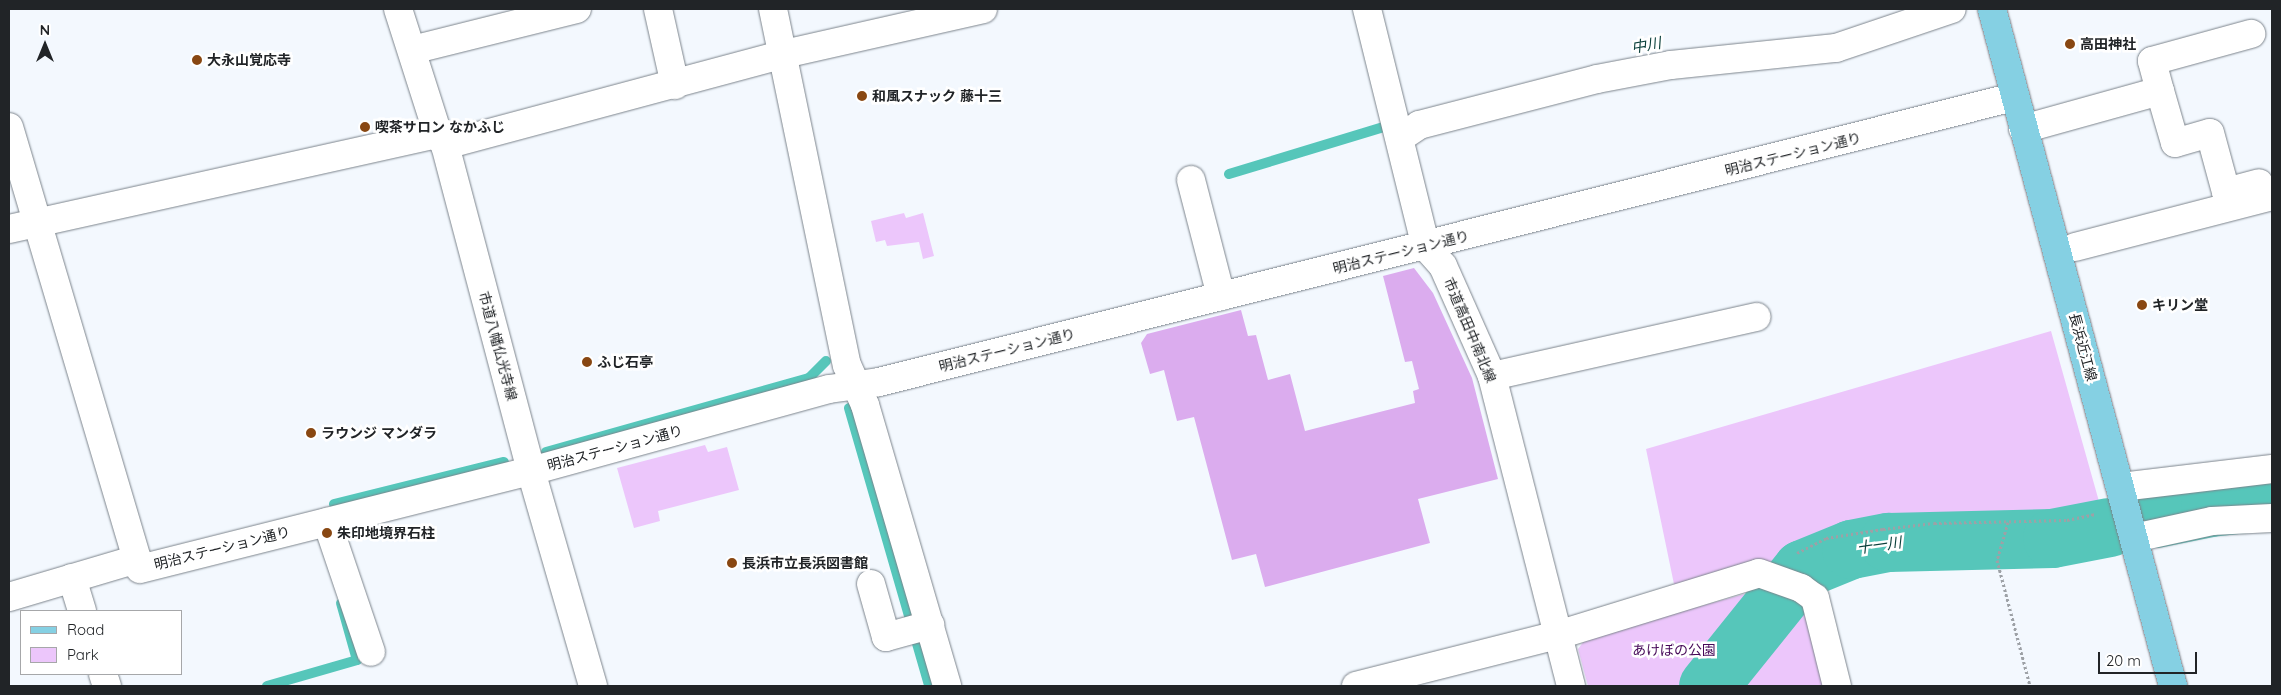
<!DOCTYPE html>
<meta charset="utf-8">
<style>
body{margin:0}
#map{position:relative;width:2281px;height:695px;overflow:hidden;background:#f3f8fe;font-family:Quicksand,"Noto Sans JP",sans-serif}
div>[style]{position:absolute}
.green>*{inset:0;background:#ecc6fb}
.forest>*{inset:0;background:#dbacee}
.stream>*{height:10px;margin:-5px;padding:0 5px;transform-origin:5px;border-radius:5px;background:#56c6ba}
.river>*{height:59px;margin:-29.5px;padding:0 29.5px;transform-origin:29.5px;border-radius:29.5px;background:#56c6ba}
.path>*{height:3px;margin-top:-1.5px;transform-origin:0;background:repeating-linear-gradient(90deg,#9da1a6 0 2.5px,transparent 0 5px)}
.roads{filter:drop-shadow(0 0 1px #7c848c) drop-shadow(0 0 1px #7c848c)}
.minor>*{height:28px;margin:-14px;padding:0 14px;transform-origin:14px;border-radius:14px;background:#fff}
.major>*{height:28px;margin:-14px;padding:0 14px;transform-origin:14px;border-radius:14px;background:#85d0e3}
.dots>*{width:14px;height:14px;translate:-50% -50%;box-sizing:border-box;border:2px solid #fff;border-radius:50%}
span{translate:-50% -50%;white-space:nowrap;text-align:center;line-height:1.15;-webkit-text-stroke:5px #fff;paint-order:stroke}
.poi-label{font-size:14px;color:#212427;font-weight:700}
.left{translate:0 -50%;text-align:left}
.street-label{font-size:14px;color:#212427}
.park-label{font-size:14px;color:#460958}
.water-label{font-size:15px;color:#0b403b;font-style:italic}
.frame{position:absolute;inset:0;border:10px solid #212427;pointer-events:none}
.legend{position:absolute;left:20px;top:610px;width:162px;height:65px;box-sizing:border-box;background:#fff;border:1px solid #a6a7a9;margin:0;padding:6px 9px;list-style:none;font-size:15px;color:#212427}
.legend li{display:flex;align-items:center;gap:10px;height:25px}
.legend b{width:25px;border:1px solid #a6a7a9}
.north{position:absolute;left:20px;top:20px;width:50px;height:50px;-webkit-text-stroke:4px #fff;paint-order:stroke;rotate:0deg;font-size:14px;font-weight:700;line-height:20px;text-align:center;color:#212427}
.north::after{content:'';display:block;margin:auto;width:18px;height:22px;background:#212427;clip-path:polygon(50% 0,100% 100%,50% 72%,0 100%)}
.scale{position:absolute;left:2098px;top:652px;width:99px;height:22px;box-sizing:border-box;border:2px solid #212427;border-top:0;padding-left:6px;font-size:15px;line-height:18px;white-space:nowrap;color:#212427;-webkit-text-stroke:4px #fff;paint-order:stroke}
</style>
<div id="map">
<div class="green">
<i style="clip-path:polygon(904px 213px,906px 218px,923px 213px,934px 256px,923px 259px,919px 242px,887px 246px,885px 240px,876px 242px,871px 221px)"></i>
<i style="clip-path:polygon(2051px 331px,2100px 505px,2065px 515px,1925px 517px,1821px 534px,1765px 565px,1675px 589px,1646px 449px)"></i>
<i style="clip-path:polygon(705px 445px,708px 452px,727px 447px,739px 490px,658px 511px,660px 521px,634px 528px,617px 468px)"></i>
<i style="clip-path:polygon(1763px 589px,1768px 592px,1695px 686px,1588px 686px,1578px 649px,1587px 637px)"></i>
<i style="clip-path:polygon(1788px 598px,1803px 606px,1823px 686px,1721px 686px)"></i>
</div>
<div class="forest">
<i style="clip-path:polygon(1414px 268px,1433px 293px,1472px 378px,1498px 479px,1418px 499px,1430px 543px,1265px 587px,1256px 554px,1232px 560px,1194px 417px,1177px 421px,1164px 370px,1150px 374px,1141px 343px,1147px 334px,1241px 310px,1248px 336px,1256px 335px,1268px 380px,1290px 374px,1305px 431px,1415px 403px,1413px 391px,1419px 389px,1412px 361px,1405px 362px,1383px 276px)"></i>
</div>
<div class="stream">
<i style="left:1229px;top:174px;width:162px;rotate:-16.9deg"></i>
<i style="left:849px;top:408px;width:289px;rotate:73.9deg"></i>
<i style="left:546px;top:452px;width:273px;rotate:-15.7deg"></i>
<i style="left:809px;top:378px;width:24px;rotate:-45deg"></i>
<i style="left:334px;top:504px;width:175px;rotate:-13.9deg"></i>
<i style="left:267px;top:686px;width:94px;rotate:-16.1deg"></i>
<i style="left:357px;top:660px;width:59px;rotate:-105.7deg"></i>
</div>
<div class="river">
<i style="left:2155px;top:518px;width:56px;rotate:-11.3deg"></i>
<i style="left:2210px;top:507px;width:62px;rotate:-6.4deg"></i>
<i style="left:1708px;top:686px;width:150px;rotate:-51.2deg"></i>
<i style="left:1802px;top:569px;width:53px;rotate:-22.2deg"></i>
<i style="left:1851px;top:549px;width:38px;rotate:-11deg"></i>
<i style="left:1888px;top:542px;width:164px;rotate:-1.4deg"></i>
<i style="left:2052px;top:538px;width:58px;rotate:-10.9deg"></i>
</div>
<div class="path">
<i style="left:2008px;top:522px;width:40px;rotate:106deg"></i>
<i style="left:1997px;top:560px;width:130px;rotate:75.3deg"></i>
<i style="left:1797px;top:553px;width:33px;rotate:-27deg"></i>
<i style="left:1826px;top:538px;width:58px;rotate:-9deg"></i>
<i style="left:1883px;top:529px;width:51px;rotate:-6.7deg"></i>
<i style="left:1934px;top:523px;width:133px;rotate:-1.3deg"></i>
<i style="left:2067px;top:520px;width:29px;rotate:-12deg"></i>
</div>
<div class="roads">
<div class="minor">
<i style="left:398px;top:9px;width:131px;rotate:72.3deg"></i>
<i style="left:438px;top:134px;width:13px;rotate:58deg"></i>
<i style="left:445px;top:145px;width:337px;rotate:75.2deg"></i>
<i style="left:531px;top:471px;width:224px;rotate:73.9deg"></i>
<i style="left:658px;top:9px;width:78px;rotate:77.4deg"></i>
<i style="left:773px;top:9px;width:364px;rotate:78.3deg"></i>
<i style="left:847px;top:365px;width:44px;rotate:65.8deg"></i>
<i style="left:865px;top:405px;width:293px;rotate:73.7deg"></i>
<i style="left:1367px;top:9px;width:245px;rotate:76.1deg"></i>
<i style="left:1426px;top:247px;width:25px;rotate:48deg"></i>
<i style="left:1443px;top:266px;width:120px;rotate:66deg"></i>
<i style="left:1492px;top:376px;width:320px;rotate:75.7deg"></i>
<i style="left:412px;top:50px;width:170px;rotate:-14deg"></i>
<i style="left:2160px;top:91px;width:54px;rotate:73.9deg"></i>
<i style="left:2175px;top:143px;width:36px;rotate:-16deg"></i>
<i style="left:2210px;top:133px;width:61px;rotate:74.8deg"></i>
<i style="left:2226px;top:192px;width:34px;rotate:-15deg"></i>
<i style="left:9px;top:127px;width:451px;rotate:73.5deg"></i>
<i style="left:2023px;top:129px;width:142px;rotate:-15.5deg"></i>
<i style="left:2160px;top:91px;width:31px;rotate:-105deg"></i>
<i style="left:2152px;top:61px;width:103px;rotate:-15.3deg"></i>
<i style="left:1400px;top:138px;width:23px;rotate:-34deg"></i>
<i style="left:1419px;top:125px;width:184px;rotate:-14.5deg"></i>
<i style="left:1597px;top:79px;width:75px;rotate:-10.7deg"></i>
<i style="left:1671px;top:65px;width:166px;rotate:-5.9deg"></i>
<i style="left:1836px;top:48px;width:122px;rotate:-18.6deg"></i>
<i style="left:445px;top:145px;width:351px;rotate:-15deg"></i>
<i style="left:784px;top:54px;width:204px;rotate:-12.7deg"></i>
<i style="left:1191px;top:180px;width:120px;rotate:75.5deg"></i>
<i style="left:9px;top:229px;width:439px;rotate:-12.5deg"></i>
<i style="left:2075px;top:247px;width:203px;rotate:-14.5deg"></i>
<i style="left:1492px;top:376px;width:271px;rotate:-12.6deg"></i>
<i style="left:2121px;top:487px;width:152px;rotate:-6.8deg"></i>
<i style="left:327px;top:522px;width:137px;rotate:71.3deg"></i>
<i style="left:2134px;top:538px;width:80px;rotate:-12.3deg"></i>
<i style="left:2212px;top:521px;width:60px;rotate:-2.9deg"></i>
<i style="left:72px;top:578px;width:34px;rotate:73deg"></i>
<i style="left:871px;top:584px;width:55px;rotate:74.2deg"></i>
<i style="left:886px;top:637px;width:46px;rotate:-15.3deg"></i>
<i style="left:9px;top:597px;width:134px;rotate:-16.5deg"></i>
<i style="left:137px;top:559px;width:10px;rotate:73deg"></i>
<i style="left:140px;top:569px;width:403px;rotate:-14.1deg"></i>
<i style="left:531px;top:471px;width:309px;rotate:-15.4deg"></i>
<i style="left:829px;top:389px;width:50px;rotate:-8deg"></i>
<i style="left:879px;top:382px;width:1170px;rotate:-14.1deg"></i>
<i style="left:103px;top:674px;width:13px;rotate:72deg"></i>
<i style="left:1356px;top:686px;width:208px;rotate:-14.2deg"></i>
<i style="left:1558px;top:635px;width:210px;rotate:-17.1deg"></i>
<i style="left:1759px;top:573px;width:45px;rotate:19.7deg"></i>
<i style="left:1801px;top:588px;width:17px;rotate:36deg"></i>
<i style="left:1815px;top:598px;width:91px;rotate:76deg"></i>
</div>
<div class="major">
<i style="left:1992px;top:9px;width:701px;rotate:75.03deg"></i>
</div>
</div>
<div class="dots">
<i style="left:2070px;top:44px;background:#884712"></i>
<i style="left:197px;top:60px;background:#884712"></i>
<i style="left:862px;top:96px;background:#884712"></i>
<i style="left:365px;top:127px;background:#884712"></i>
<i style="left:2142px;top:305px;background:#884712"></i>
<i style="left:587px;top:362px;background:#884712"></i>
<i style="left:311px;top:433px;background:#884712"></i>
<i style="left:327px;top:533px;background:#884712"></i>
<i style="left:732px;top:563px;background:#884712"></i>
</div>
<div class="poi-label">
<span class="left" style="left:2080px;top:44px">高田神社</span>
<span class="left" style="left:207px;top:60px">大永山覚応寺</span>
<span class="left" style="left:872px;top:96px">和風スナック 藤十三</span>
<span class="left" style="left:375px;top:127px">喫茶サロン なかふじ</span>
<span class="left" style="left:2152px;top:305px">キリン堂</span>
<span class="left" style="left:597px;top:362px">ふじ石亭</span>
<span class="left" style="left:321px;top:433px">ラウンジ マンダラ</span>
<span class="left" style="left:337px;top:533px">朱印地境界石柱</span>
<span class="left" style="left:742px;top:563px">長浜市立長浜図書館</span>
</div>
<div class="street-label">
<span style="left:1793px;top:154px;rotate:-14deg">明治ステーション通り</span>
<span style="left:1401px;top:252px;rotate:-14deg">明治ステーション通り</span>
<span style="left:1470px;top:330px;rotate:67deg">市道高田中南北線</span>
<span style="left:498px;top:346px;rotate:75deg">市道八幡仏光寺線</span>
<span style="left:2083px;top:347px;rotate:75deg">長浜近江線</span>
<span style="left:1007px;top:350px;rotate:-14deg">明治ステーション通り</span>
<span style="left:615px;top:448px;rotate:-15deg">明治ステーション通り</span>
<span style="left:222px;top:548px;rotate:-14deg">明治ステーション通り</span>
</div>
<div class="park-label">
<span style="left:1674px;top:650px">あけぼの公園</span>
</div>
<div class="water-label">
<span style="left:1646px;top:45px;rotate:-10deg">中川</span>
<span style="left:1879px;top:545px;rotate:-8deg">十一川</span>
</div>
<div class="frame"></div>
<ul class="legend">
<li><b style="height:6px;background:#85d0e3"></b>Road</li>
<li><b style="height:14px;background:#ecc6fb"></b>Park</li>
</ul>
<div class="north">N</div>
<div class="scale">20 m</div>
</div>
